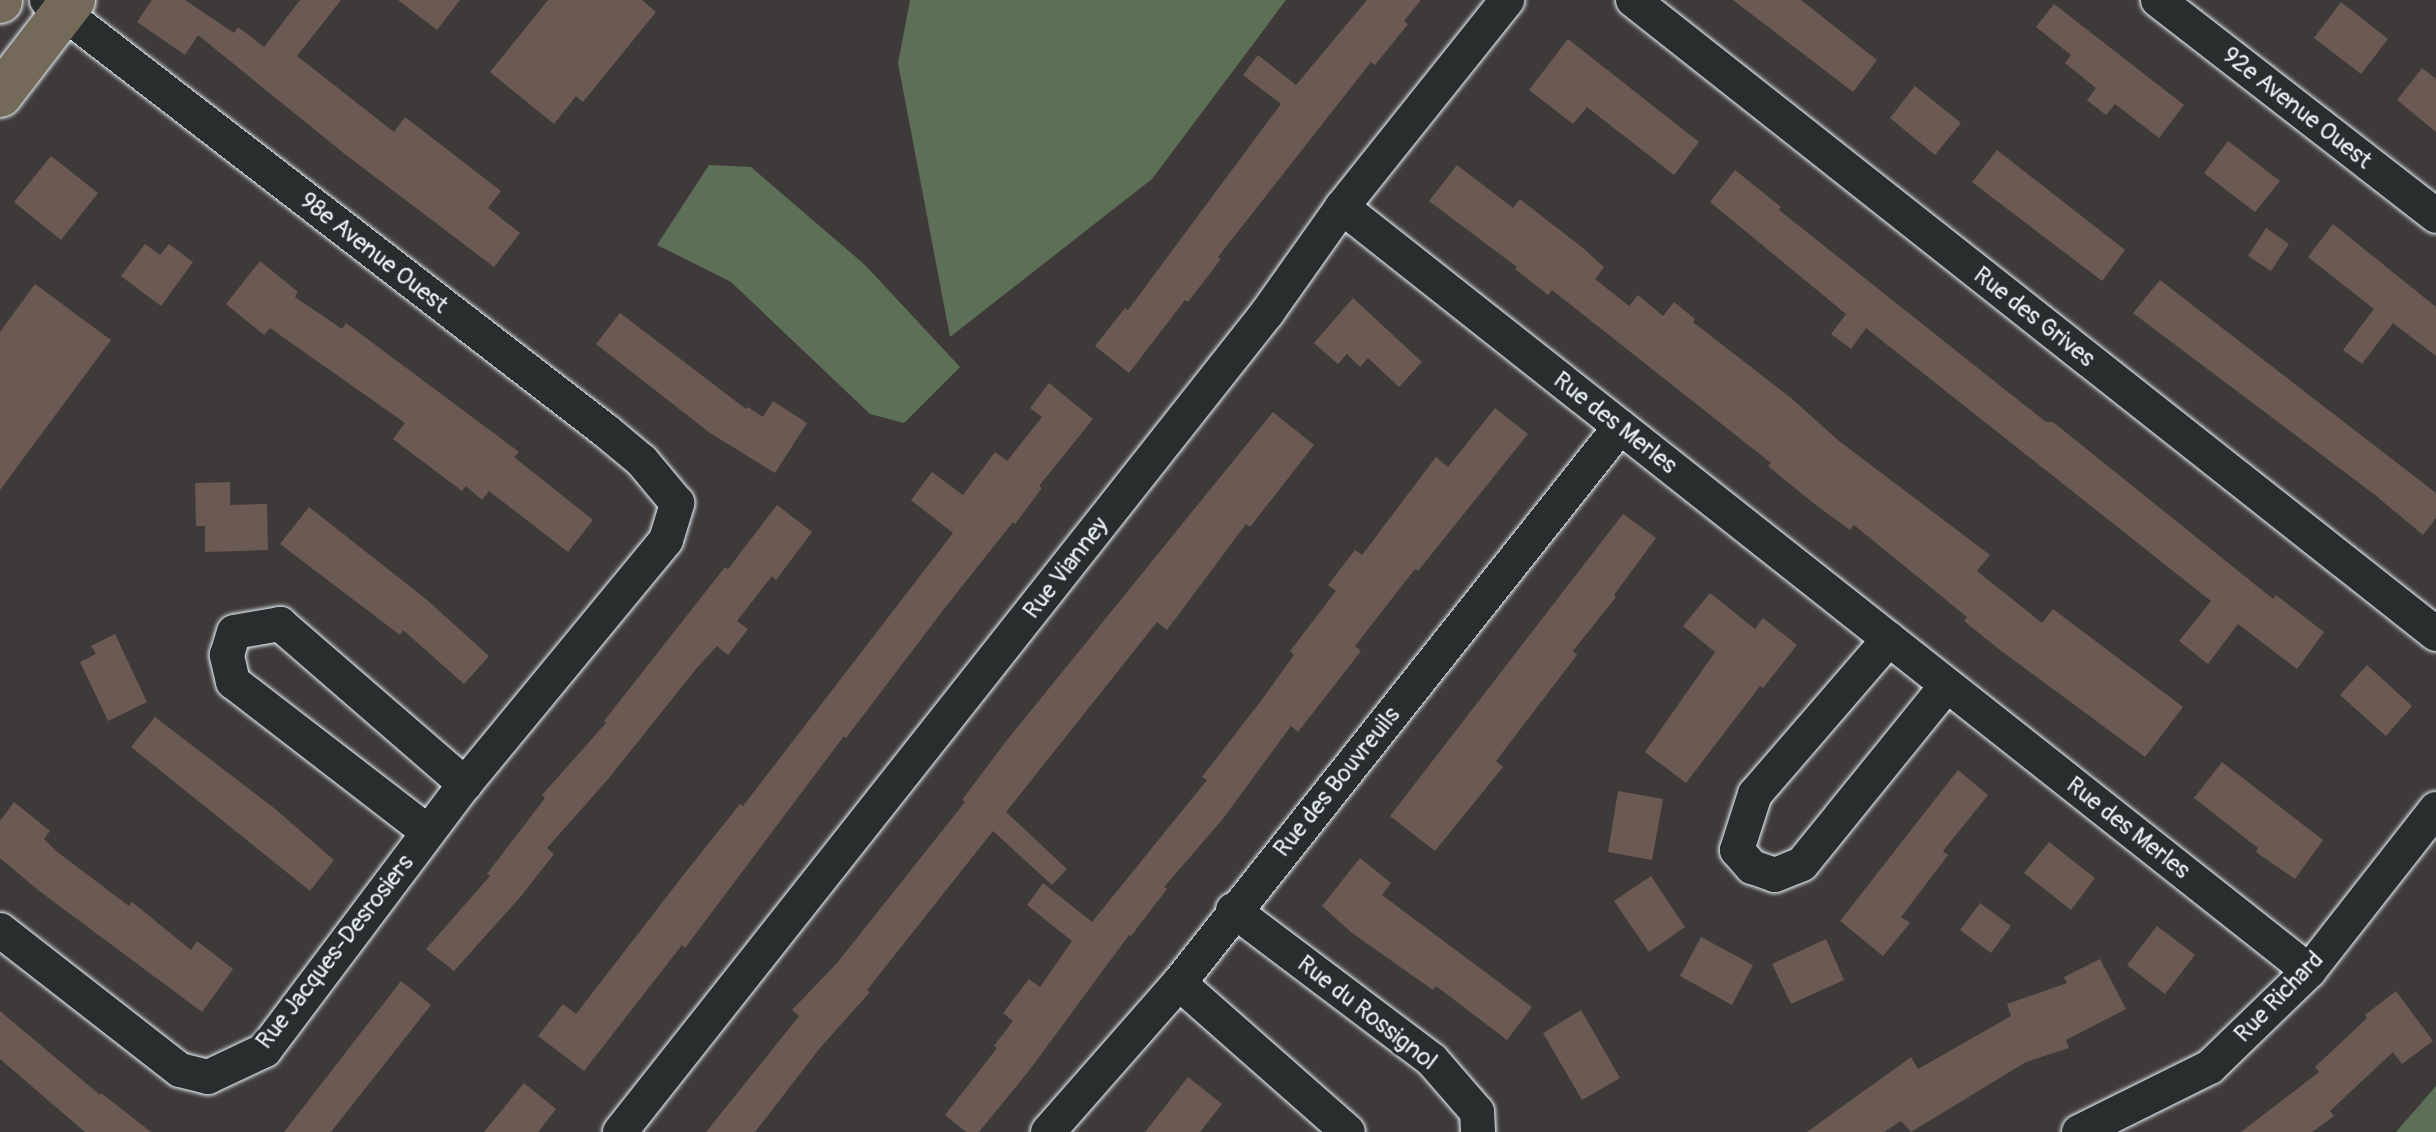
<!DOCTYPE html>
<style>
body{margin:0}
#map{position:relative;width:2436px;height:1132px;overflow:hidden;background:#3e3a39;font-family:Pangolin,sans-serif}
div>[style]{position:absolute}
.green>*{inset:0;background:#5e6f58}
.building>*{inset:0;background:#6b5a53}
.roads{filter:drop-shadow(0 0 2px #e8f1f8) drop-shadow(0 0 2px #e8f1f8)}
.minor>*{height:34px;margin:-17px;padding:0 17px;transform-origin:17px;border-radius:17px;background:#2a2d2e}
.primary>*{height:44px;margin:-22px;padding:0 22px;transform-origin:22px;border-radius:22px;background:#746a5a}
span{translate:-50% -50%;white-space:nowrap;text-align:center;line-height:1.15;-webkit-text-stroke:6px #2a2d2e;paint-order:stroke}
.street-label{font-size:24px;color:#e8f1f8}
</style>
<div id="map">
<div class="green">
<i style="clip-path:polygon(910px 0,1286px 0,1152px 179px,950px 337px,898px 63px)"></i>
<i style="clip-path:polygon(709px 165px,751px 167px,865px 265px,960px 367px,904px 423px,870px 414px,731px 282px,657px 245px)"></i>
<i style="clip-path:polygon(2436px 1086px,2436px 1132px,2396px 1132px)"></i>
</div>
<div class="building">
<i style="clip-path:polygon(152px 0,185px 0,234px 33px,238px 27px,264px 47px,300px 0,341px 0,297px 56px,394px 132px,405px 117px,501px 191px,488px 208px,520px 233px,494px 267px,346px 155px,198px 35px,185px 55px,137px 22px)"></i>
<i style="clip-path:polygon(398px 0,460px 0,437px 30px)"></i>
<i style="clip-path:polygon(548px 0,642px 0,656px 12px,583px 102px,576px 96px,554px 124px,490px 72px)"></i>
<i style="clip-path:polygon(1367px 0,1421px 0,1404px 21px,1408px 24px,1375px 65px,1371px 62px,1218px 257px,1221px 259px,1188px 302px,1185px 300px,1129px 373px,1095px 346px,1125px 308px,1128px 310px,1281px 104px,1243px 75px,1258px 55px,1296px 85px)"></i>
<i style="clip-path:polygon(1733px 0,1801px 0,1877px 60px,1853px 92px)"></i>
<i style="clip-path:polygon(2341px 2px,2388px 39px,2361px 74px,2314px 38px)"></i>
<i style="clip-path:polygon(2054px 4px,2184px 105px,2159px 138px,2115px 104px,2106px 115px,2087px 100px,2096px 88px,2065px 63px,2071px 55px,2036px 27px)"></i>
<i style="clip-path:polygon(1568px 39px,1699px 142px,1674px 175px,1587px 107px,1573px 124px,1529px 90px)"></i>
<i style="clip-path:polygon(2422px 68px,2436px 79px,2436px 132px,2397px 100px)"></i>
<i style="clip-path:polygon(1915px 86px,1961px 123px,1935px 155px,1890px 118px)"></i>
<i style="clip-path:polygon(2228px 141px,2280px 181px,2255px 212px,2204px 173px)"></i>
<i style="clip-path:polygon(1997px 150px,2125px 250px,2102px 281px,1972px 182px)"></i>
<i style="clip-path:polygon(51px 156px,98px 193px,61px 240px,14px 202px)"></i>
<i style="clip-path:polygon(1457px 165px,1513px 208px,1520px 199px,1584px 249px,1604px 267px,1595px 279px,1629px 306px,1638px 295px,1663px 316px,1674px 302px,1695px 319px,1693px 322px,1791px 398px,1839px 441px,1990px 555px,1977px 571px,2042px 623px,2053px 609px,2183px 707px,2145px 757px,2000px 650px,1964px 621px,1967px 617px,1854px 525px,1850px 530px,1817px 506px,1768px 466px,1771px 463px,1552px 290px,1548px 295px,1515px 269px,1517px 267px,1429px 201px)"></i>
<i style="clip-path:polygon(1735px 170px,1781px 207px,1779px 210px,2013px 396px,2046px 422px,2053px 422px,2273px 599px,2276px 595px,2324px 632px,2297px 669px,2238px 624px,2208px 664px,2179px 641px,2211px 601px,1866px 328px,1851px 349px,1831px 334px,1846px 314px,1710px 202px)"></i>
<i style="clip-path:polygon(2333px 224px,2436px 307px,2436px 356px,2393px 323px,2362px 364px,2343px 350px,2374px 309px,2308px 257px)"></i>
<i style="clip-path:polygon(2266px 228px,2289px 244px,2271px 271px,2248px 256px)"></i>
<i style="clip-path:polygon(145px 244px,160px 255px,169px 244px,193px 262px,161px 306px,121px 276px)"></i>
<i style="clip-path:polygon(260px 261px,298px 292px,295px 297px,342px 329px,346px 323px,519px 452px,514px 457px,593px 520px,568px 552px,489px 491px,482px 500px,466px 486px,462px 491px,393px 439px,405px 423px,270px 328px,264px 335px,226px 304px)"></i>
<i style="clip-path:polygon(2160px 280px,2436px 493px,2436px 518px,2423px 535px,2375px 495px,2133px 313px)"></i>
<i style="clip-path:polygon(35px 284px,111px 340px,0 490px,0 332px)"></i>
<i style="clip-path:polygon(1353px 298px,1422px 362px,1399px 387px,1368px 358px,1360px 367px,1347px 354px,1338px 364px,1314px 343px)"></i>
<i style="clip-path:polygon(620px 313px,746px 409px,748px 407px,763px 417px,773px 401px,807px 423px,775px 473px,710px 433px,596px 344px)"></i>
<i style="clip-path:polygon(1049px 383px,1093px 419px,1039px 486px,1042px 488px,1015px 524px,1013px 522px,944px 609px,846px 738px,844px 736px,685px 948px,682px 945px,584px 1071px,538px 1036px,563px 1004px,576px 1014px,685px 873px,740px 804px,743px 806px,953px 533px,911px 500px,932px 472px,963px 495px,995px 452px,1007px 461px,1042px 417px,1030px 408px)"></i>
<i style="clip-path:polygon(1495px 408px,1528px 434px,1418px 571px,1415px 569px,1355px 646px,1361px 651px,1298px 732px,1291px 726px,1222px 820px,1164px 887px,1167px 889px,1131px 936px,1129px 935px,1028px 1072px,979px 1132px,966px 1132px,945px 1115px,997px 1048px,994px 1046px,1013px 1021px,1003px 1013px,1029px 979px,1040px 987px,1072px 941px,1027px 905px,1043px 883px,1092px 922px,1207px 780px,1202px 777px,1260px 702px,1294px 655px,1290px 651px,1336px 591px,1328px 585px,1355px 550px,1362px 555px,1436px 457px,1448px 467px)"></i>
<i style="clip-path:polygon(1273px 412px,1314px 445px,1250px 527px,1246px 524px,1167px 630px,1157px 622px,1006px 812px,1067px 869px,1052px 885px,993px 831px,867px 990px,870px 992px,820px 1048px,755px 1132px,706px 1132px,799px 1016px,792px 1010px,837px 963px,965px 802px,962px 800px,1007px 740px)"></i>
<i style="clip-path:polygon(230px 482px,230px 505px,267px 504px,268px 550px,205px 552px,205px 526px,196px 526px,195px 483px)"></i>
<i style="clip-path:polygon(777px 505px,812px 532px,776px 580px,772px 576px,737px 621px,748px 629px,728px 655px,717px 646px,696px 669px,609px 778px,547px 848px,554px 854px,522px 895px,454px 971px,426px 949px,490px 876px,487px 874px,545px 798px,542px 795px,606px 723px,604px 721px,725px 567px,728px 569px)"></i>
<i style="clip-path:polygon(309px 507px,427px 600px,489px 656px,464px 684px,403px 630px,400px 635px,280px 544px)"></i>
<i style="clip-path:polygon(1623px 514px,1656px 538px,1614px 595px,1616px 597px,1573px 651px,1577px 655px,1496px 761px,1503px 767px,1435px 851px,1390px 816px)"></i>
<i style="clip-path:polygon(1710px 593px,1755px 629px,1763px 618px,1797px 645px,1763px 688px,1760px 686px,1686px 783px,1645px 752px,1715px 652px,1683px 626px)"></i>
<i style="clip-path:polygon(115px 634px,147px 702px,108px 721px,80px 662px,96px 654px,91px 646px)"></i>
<i style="clip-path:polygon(2367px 665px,2412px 706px,2386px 736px,2340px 695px)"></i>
<i style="clip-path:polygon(155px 717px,274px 808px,334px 860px,310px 891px,131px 747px)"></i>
<i style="clip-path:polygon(2222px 762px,2323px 840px,2295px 879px,2256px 852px,2258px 848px,2194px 798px)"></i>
<i style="clip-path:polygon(1958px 770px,1988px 795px,1943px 851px,1948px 855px,1901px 917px,1910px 923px,1883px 956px,1840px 921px)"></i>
<i style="clip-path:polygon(1618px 791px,1663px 799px,1652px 860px,1608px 852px)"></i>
<i style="clip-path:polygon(14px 802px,50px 831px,44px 839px,56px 851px,129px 906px,132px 902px,191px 950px,197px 941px,233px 969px,202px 1012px,38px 890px,0 858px,0 821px)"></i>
<i style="clip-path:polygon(2049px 842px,2095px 878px,2071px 910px,2024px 873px)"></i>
<i style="clip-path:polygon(1360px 858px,1391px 883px,1382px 895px,1532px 1007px,1507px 1040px,1436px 986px,1433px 990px,1352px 933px,1322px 906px)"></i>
<i style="clip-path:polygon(1651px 876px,1685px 927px,1649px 952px,1614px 901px)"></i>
<i style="clip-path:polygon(1980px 903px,2011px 926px,1991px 953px,1960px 930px)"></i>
<i style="clip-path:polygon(2157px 926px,2195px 955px,2165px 994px,2127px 965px)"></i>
<i style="clip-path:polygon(1701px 937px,1753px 965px,1732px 1005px,1680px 976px)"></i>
<i style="clip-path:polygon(1826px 939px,1844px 980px,1791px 1004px,1772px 964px)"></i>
<i style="clip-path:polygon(2100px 959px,2126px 1009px,2066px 1040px,2069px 1048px,2026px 1062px,1911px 1132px,1901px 1121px,1884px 1132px,1807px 1132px,1911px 1057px,1918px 1069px,2011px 1016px,2007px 1004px,2067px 983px,2064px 977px)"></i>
<i style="clip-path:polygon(401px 981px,431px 1005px,331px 1132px,284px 1132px)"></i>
<i style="clip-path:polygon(2396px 991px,2433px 1041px,2402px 1064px,2393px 1052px,2330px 1111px,2334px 1116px,2312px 1132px,2241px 1132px,2319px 1072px,2315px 1067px,2367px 1018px,2365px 1015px)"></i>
<i style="clip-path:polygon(1581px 1010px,1620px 1078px,1582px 1100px,1543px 1033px)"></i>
<i style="clip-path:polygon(0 1011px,100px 1095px,101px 1093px,151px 1132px,85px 1132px,0 1059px)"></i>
<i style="clip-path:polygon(1188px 1077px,1222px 1104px,1200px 1132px,1145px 1132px)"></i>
<i style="clip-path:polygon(524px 1083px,556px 1109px,538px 1132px,484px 1132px)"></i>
</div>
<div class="roads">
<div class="minor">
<i style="left:1633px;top:0;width:1023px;rotate:38.29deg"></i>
<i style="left:2158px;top:0;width:352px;rotate:37.8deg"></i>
<i style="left:1342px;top:207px;width:1232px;rotate:38.31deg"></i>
<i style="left:1889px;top:639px;width:205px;rotate:130.8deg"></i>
<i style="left:1755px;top:794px;width:59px;rotate:107.8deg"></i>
<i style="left:1737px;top:850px;width:23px;rotate:49deg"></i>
<i style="left:1752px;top:867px;width:24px;rotate:19deg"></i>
<i style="left:1775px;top:875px;width:29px;rotate:-22deg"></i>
<i style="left:1802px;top:864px;width:230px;rotate:-51deg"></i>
<i style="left:428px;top:832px;width:246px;rotate:-142.4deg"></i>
<i style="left:233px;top:682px;width:28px;rotate:-103deg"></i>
<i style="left:227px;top:655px;width:24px;rotate:-73deg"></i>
<i style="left:234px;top:632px;width:47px;rotate:-9.9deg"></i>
<i style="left:280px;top:624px;width:245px;rotate:40.9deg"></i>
<i style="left:1233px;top:910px;width:249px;rotate:37deg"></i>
<i style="left:1432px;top:1060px;width:69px;rotate:49.1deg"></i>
<i style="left:1477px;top:1112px;width:20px;rotate:87deg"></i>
<i style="left:0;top:930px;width:228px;rotate:37.9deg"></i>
<i style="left:180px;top:1070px;width:29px;rotate:14deg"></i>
<i style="left:208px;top:1077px;width:63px;rotate:-25.3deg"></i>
<i style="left:265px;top:1050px;width:333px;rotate:-53.1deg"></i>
<i style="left:465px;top:784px;width:316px;rotate:-50.5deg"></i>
<i style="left:666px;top:540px;width:39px;rotate:-73deg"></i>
<i style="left:677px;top:503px;width:55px;rotate:-129.8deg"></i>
<i style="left:642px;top:461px;width:47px;rotate:-140.2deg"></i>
<i style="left:606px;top:431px;width:706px;rotate:-142.37deg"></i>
<i style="left:1179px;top:983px;width:225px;rotate:41.4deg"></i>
<i style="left:620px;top:1132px;width:1044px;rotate:-51.69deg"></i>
<i style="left:1267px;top:313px;width:130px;rotate:-54.7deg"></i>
<i style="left:1342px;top:207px;width:265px;rotate:-51.4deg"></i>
<i style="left:1048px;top:1132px;width:198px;rotate:-48.7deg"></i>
<i style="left:1179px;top:983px;width:710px;rotate:-51.58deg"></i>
<i style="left:2079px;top:1132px;width:146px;rotate:-26.4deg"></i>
<i style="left:2210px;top:1067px;width:138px;rotate:-44.1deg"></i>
<i style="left:2309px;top:971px;width:206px;rotate:-51.9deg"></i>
</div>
<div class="primary">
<i style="left:0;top:1px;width:1px;rotate:-90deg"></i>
<i style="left:0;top:95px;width:120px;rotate:-52.5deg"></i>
</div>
</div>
<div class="street-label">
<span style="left:2297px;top:108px;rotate:38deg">92e Avenue Ouest</span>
<span style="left:374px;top:253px;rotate:38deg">98e Avenue Ouest</span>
<span style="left:2034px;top:317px;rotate:38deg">Rue des Grives</span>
<span style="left:1615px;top:423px;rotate:38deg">Rue des Merles</span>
<span style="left:1066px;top:568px;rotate:-52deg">Rue Vianney</span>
<span style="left:1337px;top:782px;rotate:-51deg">Rue des Bouvreuils</span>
<span style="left:2128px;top:828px;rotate:38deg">Rue des Merles</span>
<span style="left:335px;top:952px;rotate:-52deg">Rue Jacques-Desrosiers</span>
<span style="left:2279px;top:997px;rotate:-46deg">Rue Richard</span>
<span style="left:1367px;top:1013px;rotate:38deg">Rue du Rossignol</span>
</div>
</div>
